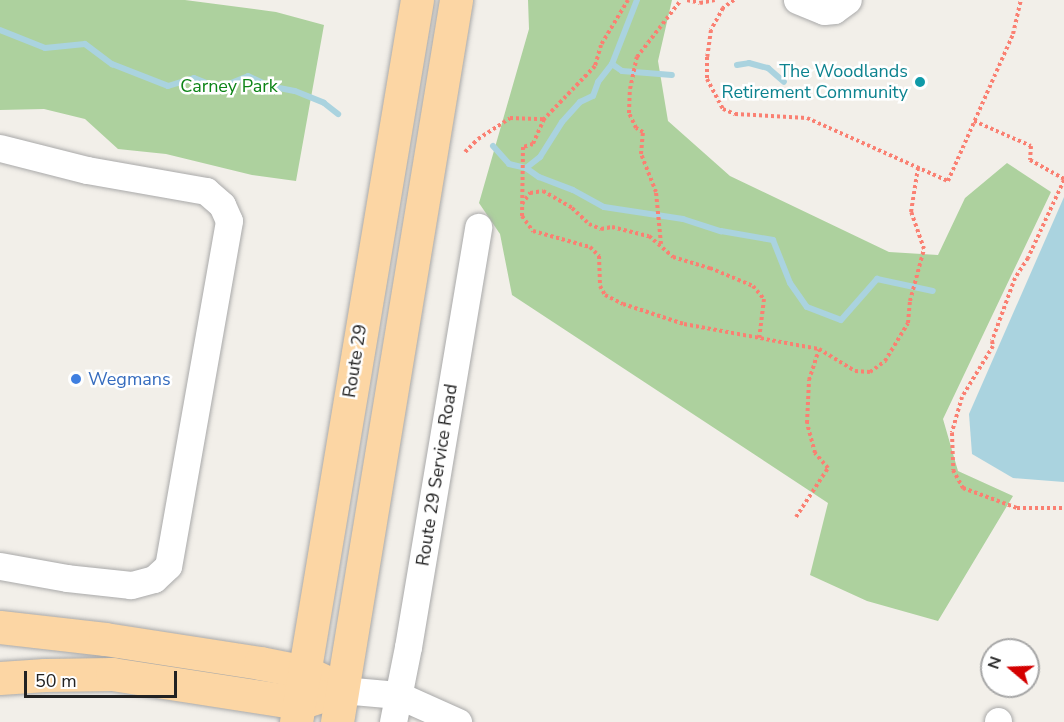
<!DOCTYPE html>
<style>
body{margin:0}
#map{position:relative;width:1064px;height:722px;overflow:hidden;background:#f2efe9;font-family:"Nunito Sans",sans-serif}
div>[style]{position:absolute}
.forest>*{inset:0;background:#add19e}
.water>*{inset:0;background:#aad3df}
.stream>*{height:6px;margin:-3px;padding:0 3px;transform-origin:3px;border-radius:3px;background:#aad3df}
.path>*{height:4px;margin-top:-2px;transform-origin:0;background:repeating-linear-gradient(90deg,#fa8072 0 3px,transparent 0 6px)}
.roads{filter:drop-shadow(0 0 2px #a9a9a9) drop-shadow(0 0 2px #a9a9a9)}
.minor>*{height:27px;margin:-13.5px;padding:0 13.5px;transform-origin:13.5px;border-radius:13.5px;background:#fff}
.major>*{height:33px;margin:-16.5px;padding:0 16.5px;transform-origin:16.5px;border-radius:16.5px;background:#fcd6a4}
.dots>*{width:16px;height:16px;translate:-50% -50%;box-sizing:border-box;border:3px solid #fff;border-radius:50%}
span{translate:-50% -50%;white-space:nowrap;text-align:center;line-height:1.15;-webkit-text-stroke:5px #fff;paint-order:stroke}
.culture-label{font-size:18px;color:#0d838f}
.right{translate:-100% -50%;text-align:right}
.park-label{font-size:18px;color:#0c8416}
.street-label{font-size:18px;color:#222}
.shop-label{font-size:18px;color:#366cbe}
.left{translate:0 -50%;text-align:left}
.north{position:absolute;left:980px;top:638px;width:60px;height:60px;box-sizing:border-box;background:#fff;border:2px solid #a7a7a7;border-radius:50%;rotate:289deg;font-size:16px;font-weight:700;line-height:24px;text-align:center;color:#222}
.north::after{content:'';display:block;margin:auto;width:21px;height:27px;background:#d40000;clip-path:polygon(50% 0,100% 100%,50% 72%,0 100%)}
.scale{position:absolute;left:24px;top:671px;width:153px;height:27px;box-sizing:border-box;border:3px solid #222;border-top:0;padding-left:8px;font-size:18px;line-height:21px;white-space:nowrap;color:#222;-webkit-text-stroke:4px #fff;paint-order:stroke}
</style>
<div id="map">
<div class="forest">
<i style="clip-path:polygon(0 0,185px 0,276px 12px,324px 25px,296px 181px,252px 175px,166px 154px,118px 149px,85px 119px,44px 109px,0 110px)"></i>
<i style="clip-path:polygon(528px 0,672px 0,658px 61px,668px 121px,730px 176px,889px 252px,938px 255px,965px 198px,1007px 163px,1051px 192px,943px 419px,958px 471px,1013px 496px,938px 621px,867px 601px,810px 575px,828px 503px,512px 295px,500px 234px,479px 203px,529px 29px)"></i>
</div>
<div class="water">
<i style="clip-path:polygon(1064px 197px,1064px 482px,1013px 478px,972px 454px,969px 414px)"></i>
</div>
<div class="stream">
<i style="left:0;top:30px;width:48px;rotate:21.8deg"></i>
<i style="left:45px;top:48px;width:40px;rotate:-5.7deg"></i>
<i style="left:85px;top:44px;width:34px;rotate:37deg"></i>
<i style="left:112px;top:64px;width:60px;rotate:21.4deg"></i>
<i style="left:168px;top:86px;width:27px;rotate:-17deg"></i>
<i style="left:194px;top:78px;width:27px;rotate:22deg"></i>
<i style="left:219px;top:88px;width:31px;rotate:-22deg"></i>
<i style="left:248px;top:76px;width:23px;rotate:25deg"></i>
<i style="left:269px;top:86px;width:26px;rotate:11deg"></i>
<i style="left:295px;top:91px;width:31px;rotate:22deg"></i>
<i style="left:324px;top:103px;width:18px;rotate:38deg"></i>
<i style="left:612px;top:64px;width:12px;rotate:35deg"></i>
<i style="left:622px;top:71px;width:50px;rotate:4.6deg"></i>
<i style="left:737px;top:65px;width:12px;rotate:-9deg"></i>
<i style="left:749px;top:63px;width:20px;rotate:15deg"></i>
<i style="left:768px;top:68px;width:21px;rotate:41deg"></i>
<i style="left:493px;top:146px;width:24px;rotate:48deg"></i>
<i style="left:509px;top:164px;width:17px;rotate:13deg"></i>
<i style="left:526px;top:168px;width:18px;rotate:-38deg"></i>
<i style="left:540px;top:157px;width:41px;rotate:-57.8deg"></i>
<i style="left:562px;top:122px;width:27px;rotate:-48deg"></i>
<i style="left:580px;top:102px;width:14px;rotate:-25deg"></i>
<i style="left:593px;top:96px;width:15px;rotate:-70deg"></i>
<i style="left:598px;top:82px;width:23px;rotate:-52deg"></i>
<i style="left:612px;top:64px;width:69px;rotate:-68.7deg"></i>
<i style="left:526px;top:168px;width:16px;rotate:35deg"></i>
<i style="left:539px;top:177px;width:36px;rotate:21deg"></i>
<i style="left:573px;top:190px;width:35px;rotate:29deg"></i>
<i style="left:604px;top:207px;width:80px;rotate:8.6deg"></i>
<i style="left:683px;top:219px;width:40px;rotate:18deg"></i>
<i style="left:721px;top:231px;width:53px;rotate:9.8deg"></i>
<i style="left:773px;top:240px;width:46px;rotate:68.4deg"></i>
<i style="left:790px;top:283px;width:29px;rotate:55deg"></i>
<i style="left:807px;top:307px;width:36px;rotate:21deg"></i>
<i style="left:841px;top:320px;width:55px;rotate:-48.7deg"></i>
<i style="left:877px;top:279px;width:57px;rotate:12.1deg"></i>
</div>
<div class="path">
<i style="left:628px;top:0;width:52px;rotate:121deg"></i>
<i style="left:601px;top:45px;width:22px;rotate:106deg"></i>
<i style="left:595px;top:66px;width:74px;rotate:133.9deg"></i>
<i style="left:544px;top:119px;width:27px;rotate:114deg"></i>
<i style="left:533px;top:144px;width:10px;rotate:163deg"></i>
<i style="left:523px;top:147px;width:69px;rotate:90.8deg"></i>
<i style="left:522px;top:216px;width:19px;rotate:54deg"></i>
<i style="left:533px;top:231px;width:59px;rotate:15.7deg"></i>
<i style="left:590px;top:247px;width:13px;rotate:45deg"></i>
<i style="left:599px;top:256px;width:30px;rotate:88deg"></i>
<i style="left:600px;top:286px;width:10px;rotate:61deg"></i>
<i style="left:605px;top:295px;width:20px;rotate:27deg"></i>
<i style="left:623px;top:304px;width:64px;rotate:18.2deg"></i>
<i style="left:684px;top:324px;width:137px;rotate:10.5deg"></i>
<i style="left:819px;top:349px;width:42px;rotate:31.4deg"></i>
<i style="left:855px;top:371px;width:15px;rotate:4deg"></i>
<i style="left:870px;top:372px;width:19px;rotate:-36deg"></i>
<i style="left:885px;top:361px;width:44px;rotate:-58.8deg"></i>
<i style="left:908px;top:323px;width:22px;rotate:-85deg"></i>
<i style="left:910px;top:301px;width:54px;rotate:-74.9deg"></i>
<i style="left:924px;top:249px;width:39px;rotate:-109deg"></i>
<i style="left:911px;top:212px;width:45px;rotate:-81deg"></i>
<i style="left:687px;top:0;width:13px;rotate:13deg"></i>
<i style="left:700px;top:3px;width:15px;rotate:-11deg"></i>
<i style="left:734px;top:0;width:14px;rotate:144deg"></i>
<i style="left:723px;top:8px;width:25px;rotate:119deg"></i>
<i style="left:711px;top:30px;width:27px;rotate:98deg"></i>
<i style="left:707px;top:57px;width:22px;rotate:90deg"></i>
<i style="left:707px;top:79px;width:34px;rotate:62deg"></i>
<i style="left:723px;top:109px;width:13px;rotate:23deg"></i>
<i style="left:735px;top:114px;width:72px;rotate:3.2deg"></i>
<i style="left:807px;top:118px;width:154px;rotate:24.1deg"></i>
<i style="left:948px;top:181px;width:161px;rotate:-66.1deg"></i>
<i style="left:1013px;top:34px;width:35px;rotate:-77deg"></i>
<i style="left:974px;top:121px;width:62px;rotate:23.7deg"></i>
<i style="left:1031px;top:146px;width:14px;rotate:94deg"></i>
<i style="left:1030px;top:160px;width:39px;rotate:29deg"></i>
<i style="left:465px;top:152px;width:18px;rotate:-45deg"></i>
<i style="left:478px;top:139px;width:38px;rotate:-33deg"></i>
<i style="left:510px;top:118px;width:34px;rotate:2deg"></i>
<i style="left:1064px;top:180px;width:86px;rotate:114.8deg"></i>
<i style="left:1028px;top:258px;width:24px;rotate:123deg"></i>
<i style="left:1015px;top:278px;width:67px;rotate:110.1deg"></i>
<i style="left:992px;top:341px;width:5px;rotate:79deg"></i>
<i style="left:993px;top:346px;width:60px;rotate:121.3deg"></i>
<i style="left:962px;top:397px;width:37px;rotate:106deg"></i>
<i style="left:952px;top:433px;width:37px;rotate:88deg"></i>
<i style="left:953px;top:470px;width:21px;rotate:61deg"></i>
<i style="left:963px;top:488px;width:58px;rotate:20.3deg"></i>
<i style="left:1017px;top:508px;width:47px"></i>
<i style="left:522px;top:204px;width:14px;rotate:-54deg"></i>
<i style="left:530px;top:193px;width:13px;rotate:-9deg"></i>
<i style="left:543px;top:191px;width:34px;rotate:30deg"></i>
<i style="left:572px;top:208px;width:23px;rotate:43deg"></i>
<i style="left:589px;top:224px;width:13px;rotate:23deg"></i>
<i style="left:601px;top:229px;width:11px;rotate:-10deg"></i>
<i style="left:612px;top:227px;width:38px;rotate:14deg"></i>
<i style="left:649px;top:236px;width:32px;rotate:41deg"></i>
<i style="left:673px;top:257px;width:39px;rotate:17deg"></i>
<i style="left:710px;top:268px;width:47px;rotate:22.7deg"></i>
<i style="left:753px;top:286px;width:17px;rotate:50deg"></i>
<i style="left:764px;top:299px;width:39px;rotate:97deg"></i>
<i style="left:661px;top:244px;width:52px;rotate:-95.5deg"></i>
<i style="left:656px;top:192px;width:41px;rotate:-111.5deg"></i>
<i style="left:641px;top:154px;width:22px;rotate:-85deg"></i>
<i style="left:643px;top:132px;width:8px;rotate:-150deg"></i>
<i style="left:636px;top:128px;width:17px;rotate:-115deg"></i>
<i style="left:629px;top:113px;width:24px;rotate:-88deg"></i>
<i style="left:630px;top:89px;width:33px;rotate:-78deg"></i>
<i style="left:637px;top:57px;width:72px;rotate:-52.3deg"></i>
<i style="left:796px;top:517px;width:59px;rotate:-56.9deg"></i>
<i style="left:828px;top:468px;width:20px;rotate:-131deg"></i>
<i style="left:815px;top:453px;width:31px;rotate:-105deg"></i>
<i style="left:807px;top:423px;width:43px;rotate:-87.3deg"></i>
<i style="left:809px;top:380px;width:32px;rotate:-72deg"></i>
</div>
<div class="roads">
<div class="minor">
<i style="left:797px;top:0;width:29px;rotate:22deg"></i>
<i style="left:824px;top:11px;width:10px;rotate:-6deg"></i>
<i style="left:834px;top:10px;width:17px;rotate:-36deg"></i>
<i style="left:0;top:148px;width:90px;rotate:14.2deg"></i>
<i style="left:87px;top:170px;width:121px;rotate:10deg"></i>
<i style="left:206px;top:191px;width:21px;rotate:41deg"></i>
<i style="left:222px;top:205px;width:17px;rotate:66deg"></i>
<i style="left:229px;top:221px;width:350px;rotate:100deg"></i>
<i style="left:168px;top:566px;width:19px;rotate:137deg"></i>
<i style="left:154px;top:579px;width:24px;rotate:165deg"></i>
<i style="left:131px;top:585px;width:64px;rotate:-173.8deg"></i>
<i style="left:67px;top:578px;width:68px;rotate:-169.8deg"></i>
<i style="left:342px;top:690px;width:56px;rotate:5.1deg"></i>
<i style="left:398px;top:695px;width:66px;rotate:24.2deg"></i>
<i style="left:393px;top:722px;width:76px;rotate:-78.7deg"></i>
<i style="left:408px;top:647px;width:426px;rotate:-80.5deg"></i>
<i style="left:998px;top:722px;width:1px;rotate:-90deg"></i>
</div>
<div class="major">
<i style="left:0;top:627px;width:106px;rotate:6.5deg"></i>
<i style="left:105px;top:639px;width:157px;rotate:8.8deg"></i>
<i style="left:260px;top:663px;width:46px;rotate:11.3deg"></i>
<i style="left:305px;top:672px;width:21px;rotate:25deg"></i>
<i style="left:0;top:678px;width:45px;rotate:-3.8deg"></i>
<i style="left:45px;top:675px;width:67px;rotate:-0.9deg"></i>
<i style="left:112px;top:674px;width:189px;rotate:8.8deg"></i>
<i style="left:299px;top:703px;width:22px;rotate:-18deg"></i>
<i style="left:296px;top:722px;width:732px;rotate:-80.49deg"></i>
<i style="left:337px;top:722px;width:732px;rotate:-80.64deg"></i>
</div>
</div>
<div class="dots">
<i style="left:920px;top:82px;background:#0f9aa8"></i>
<i style="left:76px;top:379px;background:#3f7fe0"></i>
</div>
<div class="culture-label">
<span class="right" style="left:908px;top:82px">The Woodlands<br>Retirement Community</span>
</div>
<div class="park-label">
<span style="left:229px;top:86px">Carney Park</span>
</div>
<div class="street-label">
<span style="left:355px;top:361px;rotate:-81deg">Route 29</span>
<span style="left:437px;top:475px;rotate:-81deg">Route 29 Service Road</span>
</div>
<div class="shop-label">
<span class="left" style="left:88px;top:379px">Wegmans</span>
</div>
<div class="north">N</div>
<div class="scale">50 m</div>
</div>
